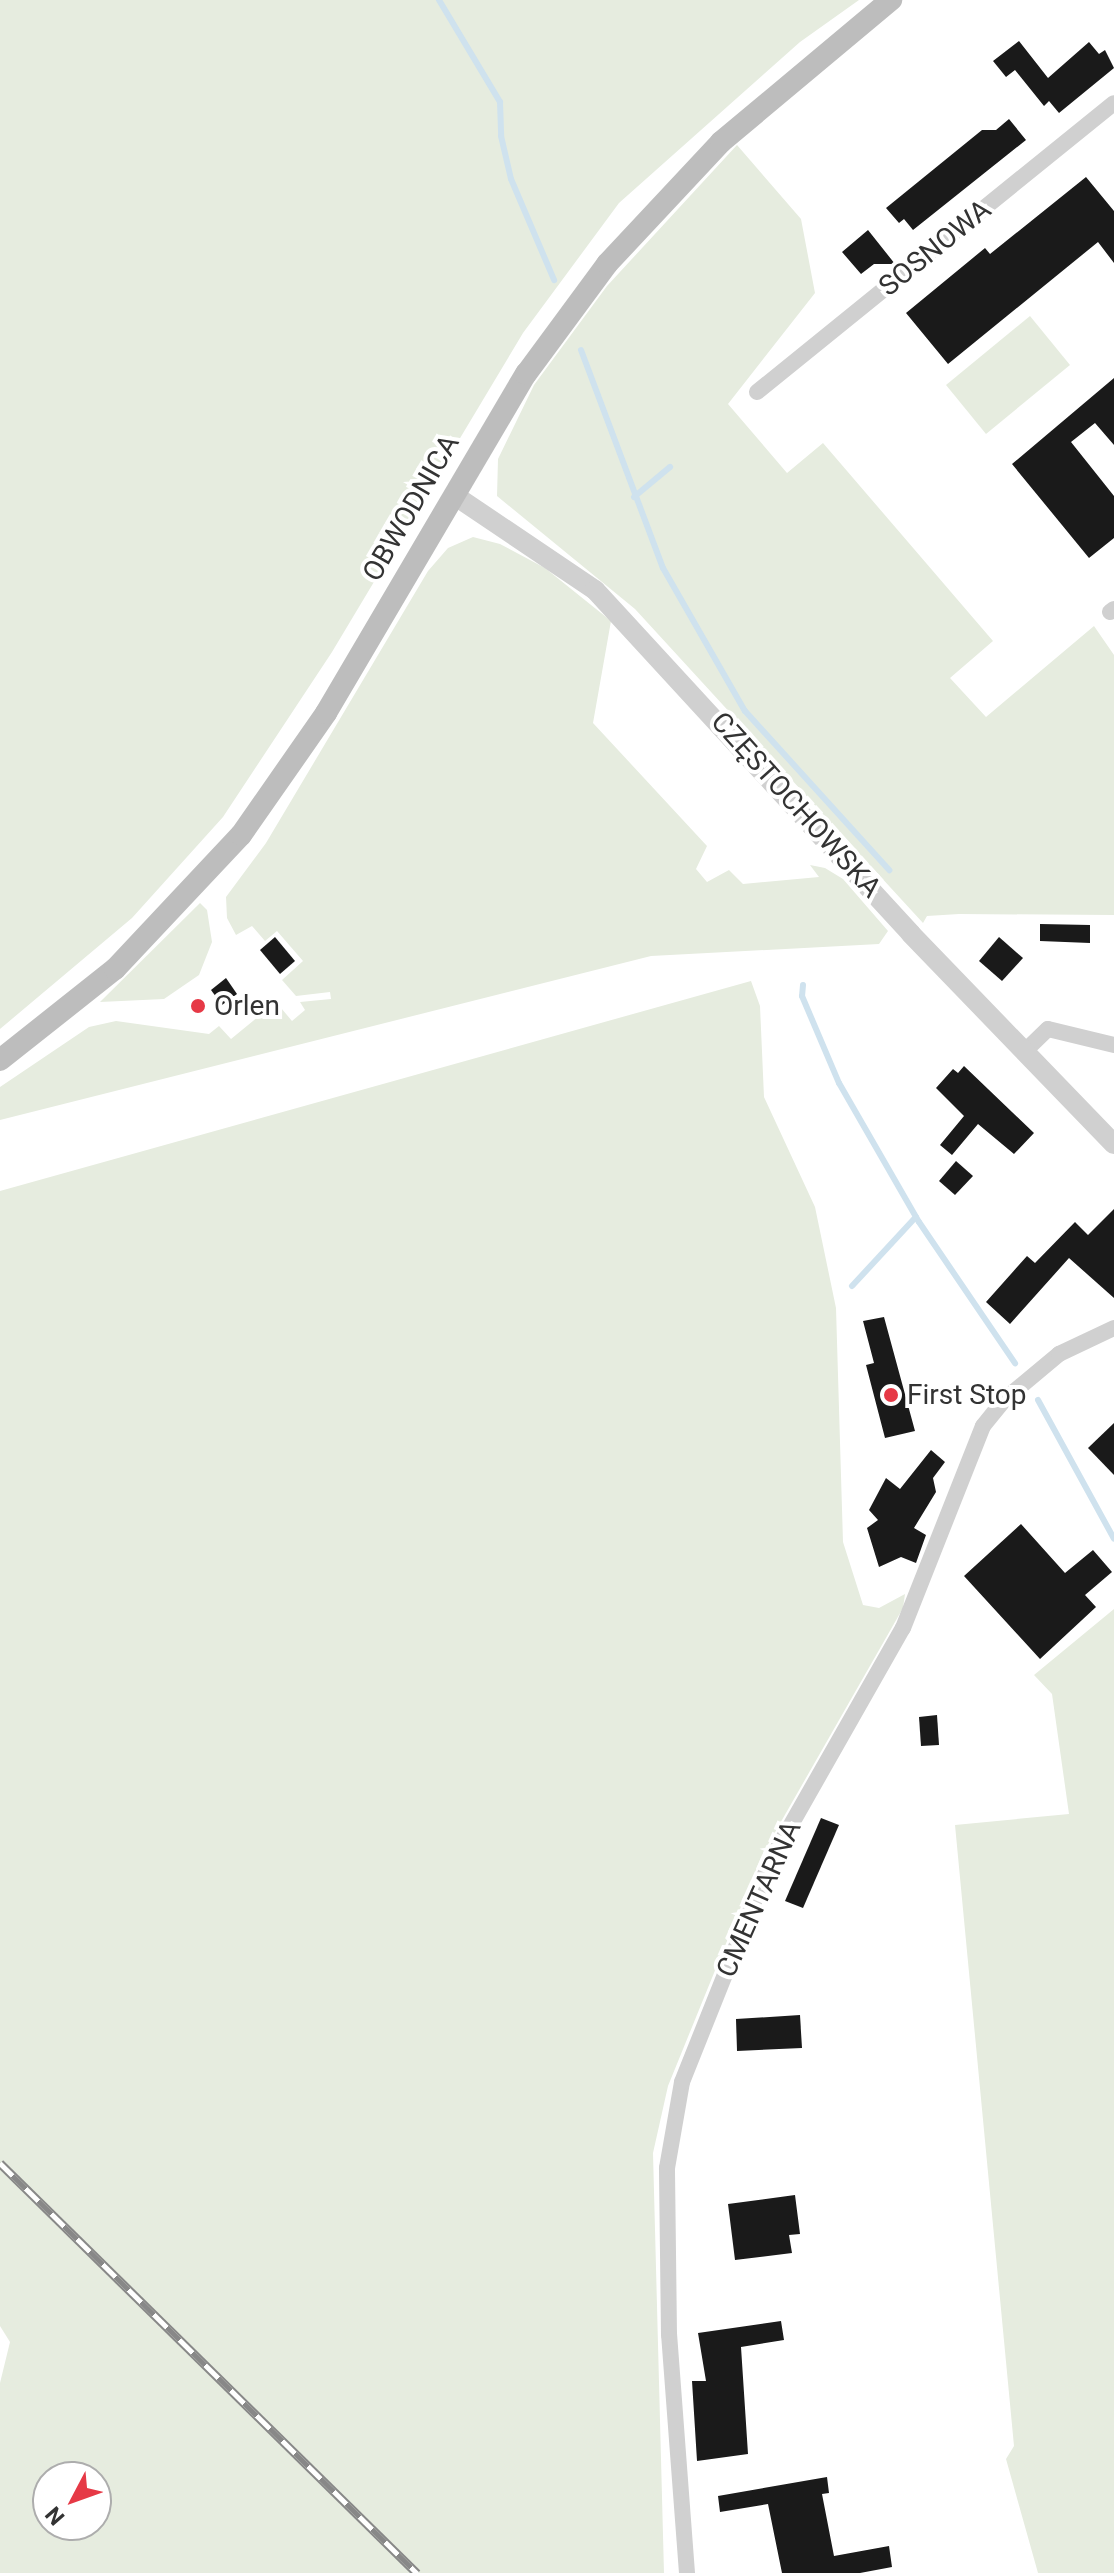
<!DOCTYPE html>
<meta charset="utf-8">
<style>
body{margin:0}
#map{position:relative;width:1114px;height:2573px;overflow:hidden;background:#fff;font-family:Roboto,sans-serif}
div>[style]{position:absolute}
.green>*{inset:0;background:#e6ecdf}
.stream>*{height:6px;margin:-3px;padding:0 3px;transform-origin:3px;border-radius:3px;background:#cfe2ee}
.building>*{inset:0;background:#1a1a1a}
.minor>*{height:16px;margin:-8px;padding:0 8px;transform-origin:8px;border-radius:8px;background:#d0d0d0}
.tertiary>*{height:20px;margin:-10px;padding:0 10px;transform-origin:10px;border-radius:10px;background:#d0d0d0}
.secondary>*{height:22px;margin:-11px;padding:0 11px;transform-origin:11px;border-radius:11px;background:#bdbdbd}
.rail>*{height:9px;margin-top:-4.5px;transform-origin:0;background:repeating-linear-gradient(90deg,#fff 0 18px,#888 0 36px);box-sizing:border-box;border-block:2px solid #888}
.dots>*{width:22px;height:22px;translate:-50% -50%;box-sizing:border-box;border:4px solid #fff;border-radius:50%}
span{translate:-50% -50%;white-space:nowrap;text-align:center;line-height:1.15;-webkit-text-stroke:8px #fff;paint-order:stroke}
.street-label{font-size:28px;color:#333}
.poi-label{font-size:28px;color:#333}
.left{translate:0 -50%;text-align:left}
.north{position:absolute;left:32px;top:2461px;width:80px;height:80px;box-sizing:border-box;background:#fff;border:2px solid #adadad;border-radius:50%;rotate:229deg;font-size:22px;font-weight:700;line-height:32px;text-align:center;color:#333}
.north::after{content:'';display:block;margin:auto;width:28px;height:36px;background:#e63946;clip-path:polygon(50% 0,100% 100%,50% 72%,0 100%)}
</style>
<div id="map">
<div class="green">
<i style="clip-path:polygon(0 0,859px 0,800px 42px,619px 203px,523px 333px,332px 652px,223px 817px,132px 918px,0 1029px)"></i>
<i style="clip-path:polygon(737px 145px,801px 219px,815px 293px,728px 404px,787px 473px,823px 443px,993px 641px,950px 678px,986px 717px,1094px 626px,1114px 655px,1114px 915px,959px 914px,927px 916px,923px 923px,635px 609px,497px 496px,498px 459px,534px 385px,607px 286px)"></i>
<i style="clip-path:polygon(1030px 316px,1070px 365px,986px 434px,946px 385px)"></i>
<i style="clip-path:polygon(473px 537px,500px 544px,545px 568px,611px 621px,593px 723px,707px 846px,696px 869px,707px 882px,729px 870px,743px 884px,819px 877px,810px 865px,825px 868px,843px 879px,888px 931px,879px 944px,651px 956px,0 1120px,0 1087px,89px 1027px,116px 1021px,209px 1034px,219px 1026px,231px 1039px,276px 1002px,292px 1021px,305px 1010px,300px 1002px,331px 999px,330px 992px,296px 996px,282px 980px,303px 961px,277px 931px,265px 941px,252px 926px,236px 935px,227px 918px,226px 897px,266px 843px,428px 571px,448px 548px)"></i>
<i style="clip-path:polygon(200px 903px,207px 910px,212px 942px,199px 975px,164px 999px,100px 1002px)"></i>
<i style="clip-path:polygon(evenodd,751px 981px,760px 1006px,764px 1097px,815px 1207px,836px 1308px,843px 1542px,863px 1605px,879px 1608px,905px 1594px,903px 1608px,762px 1855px,668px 2086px,653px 2153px,664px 2573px,0 2573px,0 2383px,10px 2342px,0 2326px,0 1191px,751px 981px,48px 2477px,96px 2477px,96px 2525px,48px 2525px,48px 2477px)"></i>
<i style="clip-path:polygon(1114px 1609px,1114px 2573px,1038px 2573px,1006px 2459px,1014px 2446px,955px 1825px,1069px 1814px,1052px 1694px,1034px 1675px)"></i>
</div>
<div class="stream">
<i style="left:439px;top:0;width:119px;rotate:59.1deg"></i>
<i style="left:500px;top:102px;width:34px;rotate:88deg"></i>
<i style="left:501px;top:136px;width:44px;rotate:76.9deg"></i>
<i style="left:511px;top:179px;width:110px;rotate:66.9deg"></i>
<i style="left:581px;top:350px;width:233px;rotate:69.4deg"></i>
<i style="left:663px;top:568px;width:165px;rotate:60.2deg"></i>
<i style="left:745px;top:711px;width:215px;rotate:47.8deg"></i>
<i style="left:634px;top:497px;width:47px;rotate:-39.8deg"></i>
<i style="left:803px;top:985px;width:11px;rotate:95deg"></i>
<i style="left:802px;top:996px;width:95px;rotate:67deg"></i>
<i style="left:839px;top:1083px;width:160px;rotate:60.1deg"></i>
<i style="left:919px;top:1222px;width:171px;rotate:55.8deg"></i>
<i style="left:852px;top:1286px;width:94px;rotate:-47.2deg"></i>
<i style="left:1038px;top:1400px;width:158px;rotate:61.3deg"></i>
</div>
<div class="building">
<i style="clip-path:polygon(1019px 41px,1048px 78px,1089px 42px,1099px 54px,1105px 50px,1114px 68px,1059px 113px,1049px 101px,1044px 106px,1015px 70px,1006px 77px,993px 61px)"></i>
<i style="clip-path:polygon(1009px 119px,1026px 140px,913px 230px,904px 219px,899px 223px,886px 208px,982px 130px,996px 130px)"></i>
<i style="clip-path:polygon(1086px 177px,1114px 211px,1114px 263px,1098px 242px,948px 364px,906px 313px,985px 248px,990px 254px)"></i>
<i style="clip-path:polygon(868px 230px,895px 264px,874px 264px,861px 274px,842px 252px)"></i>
<i style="clip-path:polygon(1114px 378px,1114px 445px,1095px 423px,1071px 442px,1114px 496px,1114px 538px,1089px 558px,1012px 464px)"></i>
<i style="clip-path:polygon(1040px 924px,1090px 925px,1090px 943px,1040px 941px)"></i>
<i style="clip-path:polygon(275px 937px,295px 961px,280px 974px,260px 950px)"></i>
<i style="clip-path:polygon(999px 937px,1023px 958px,1002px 981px,979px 961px)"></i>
<i style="clip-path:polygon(226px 978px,237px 994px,222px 1005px,211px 990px)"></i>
<i style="clip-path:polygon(964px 1066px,1034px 1133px,1014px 1154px,978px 1124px,952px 1155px,940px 1145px,964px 1116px,936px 1088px,953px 1069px,958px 1073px)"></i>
<i style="clip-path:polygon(956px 1161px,973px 1176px,955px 1195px,939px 1181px)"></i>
<i style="clip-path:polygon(1114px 1209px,1114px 1298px,1069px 1258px,1010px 1324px,986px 1302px,1027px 1256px,1035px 1263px,1075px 1222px,1088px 1235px)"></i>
<i style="clip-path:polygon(884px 1317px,915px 1431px,885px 1438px,866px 1365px,874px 1363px,863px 1321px)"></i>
<i style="clip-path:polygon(1114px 1423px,1114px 1475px,1088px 1448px)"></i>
<i style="clip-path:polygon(931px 1450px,945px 1462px,933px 1478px,936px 1492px,914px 1528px,926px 1535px,916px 1563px,901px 1557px,879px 1567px,867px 1528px,878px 1520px,869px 1510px,886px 1478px,900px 1489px)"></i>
<i style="clip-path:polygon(1021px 1524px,1065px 1573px,1093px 1550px,1112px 1572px,1085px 1595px,1096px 1607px,1040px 1659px,964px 1576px)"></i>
<i style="clip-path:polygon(937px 1715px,939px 1745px,921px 1746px,919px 1717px)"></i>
<i style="clip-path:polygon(821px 1818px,839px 1825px,803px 1908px,785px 1901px)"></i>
<i style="clip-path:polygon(800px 2015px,802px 2048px,737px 2051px,736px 2019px)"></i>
<i style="clip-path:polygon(795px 2195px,800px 2234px,789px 2235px,792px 2253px,735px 2260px,728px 2204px)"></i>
<i style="clip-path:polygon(781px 2321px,784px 2340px,741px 2347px,748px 2454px,697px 2461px,692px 2381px,706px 2381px,698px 2333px)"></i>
<i style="clip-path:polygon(827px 2477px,829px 2493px,822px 2494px,834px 2556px,889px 2546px,892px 2567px,860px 2573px,782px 2573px,768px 2504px,720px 2512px,718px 2496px)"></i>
</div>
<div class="minor">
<i style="left:757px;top:392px;width:459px;rotate:-39deg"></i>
<i style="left:1110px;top:612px;width:5px;rotate:-37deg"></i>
<i style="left:1024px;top:1052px;width:33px;rotate:-44deg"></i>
<i style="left:1048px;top:1029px;width:68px;rotate:13.6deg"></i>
<i style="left:687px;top:2573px;width:239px;rotate:-94.3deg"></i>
<i style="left:669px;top:2335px;width:167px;rotate:-90.7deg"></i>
<i style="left:667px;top:2168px;width:87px;rotate:-80.1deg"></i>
<i style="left:682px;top:2082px;width:239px;rotate:-68.2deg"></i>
<i style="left:771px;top:1860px;width:267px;rotate:-60.4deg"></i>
<i style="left:903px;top:1628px;width:217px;rotate:-68.4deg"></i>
<i style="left:983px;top:1426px;width:33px;rotate:-51deg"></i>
<i style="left:1004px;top:1400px;width:72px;rotate:-39.9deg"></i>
<i style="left:1059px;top:1354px;width:61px;rotate:-25.3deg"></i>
</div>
<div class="tertiary">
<i style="left:454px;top:495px;width:170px;rotate:34deg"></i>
<i style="left:595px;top:590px;width:467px;rotate:47.4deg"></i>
<i style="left:911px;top:934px;width:292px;rotate:46deg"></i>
</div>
<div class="secondary">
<i style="left:0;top:1060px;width:147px;rotate:-38.4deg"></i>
<i style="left:115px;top:969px;width:184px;rotate:-46.8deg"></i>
<i style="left:241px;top:835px;width:149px;rotate:-55.1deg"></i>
<i style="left:326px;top:713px;width:394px;rotate:-59.5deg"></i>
<i style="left:526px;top:374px;width:137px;rotate:-53.6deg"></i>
<i style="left:607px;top:264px;width:167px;rotate:-46.9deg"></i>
<i style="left:721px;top:142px;width:222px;rotate:-39.9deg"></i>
</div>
<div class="rail">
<i style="left:0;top:2163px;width:585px;rotate:44.52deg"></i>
</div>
<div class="dots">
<i style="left:198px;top:1006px;background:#e63946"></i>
<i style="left:891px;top:1395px;background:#e63946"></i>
</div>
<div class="street-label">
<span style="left:935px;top:248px;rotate:-39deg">SOSNOWA</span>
<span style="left:411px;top:508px;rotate:-60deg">OBWODNICA</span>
<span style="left:796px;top:805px;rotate:48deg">CZĘSTOCHOWSKA</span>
<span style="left:759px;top:1899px;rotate:-66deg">CMENTARNA</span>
</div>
<div class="poi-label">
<span class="left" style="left:214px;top:1006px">Orlen</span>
<span class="left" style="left:907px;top:1395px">First Stop</span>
</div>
<div class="north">N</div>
</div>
